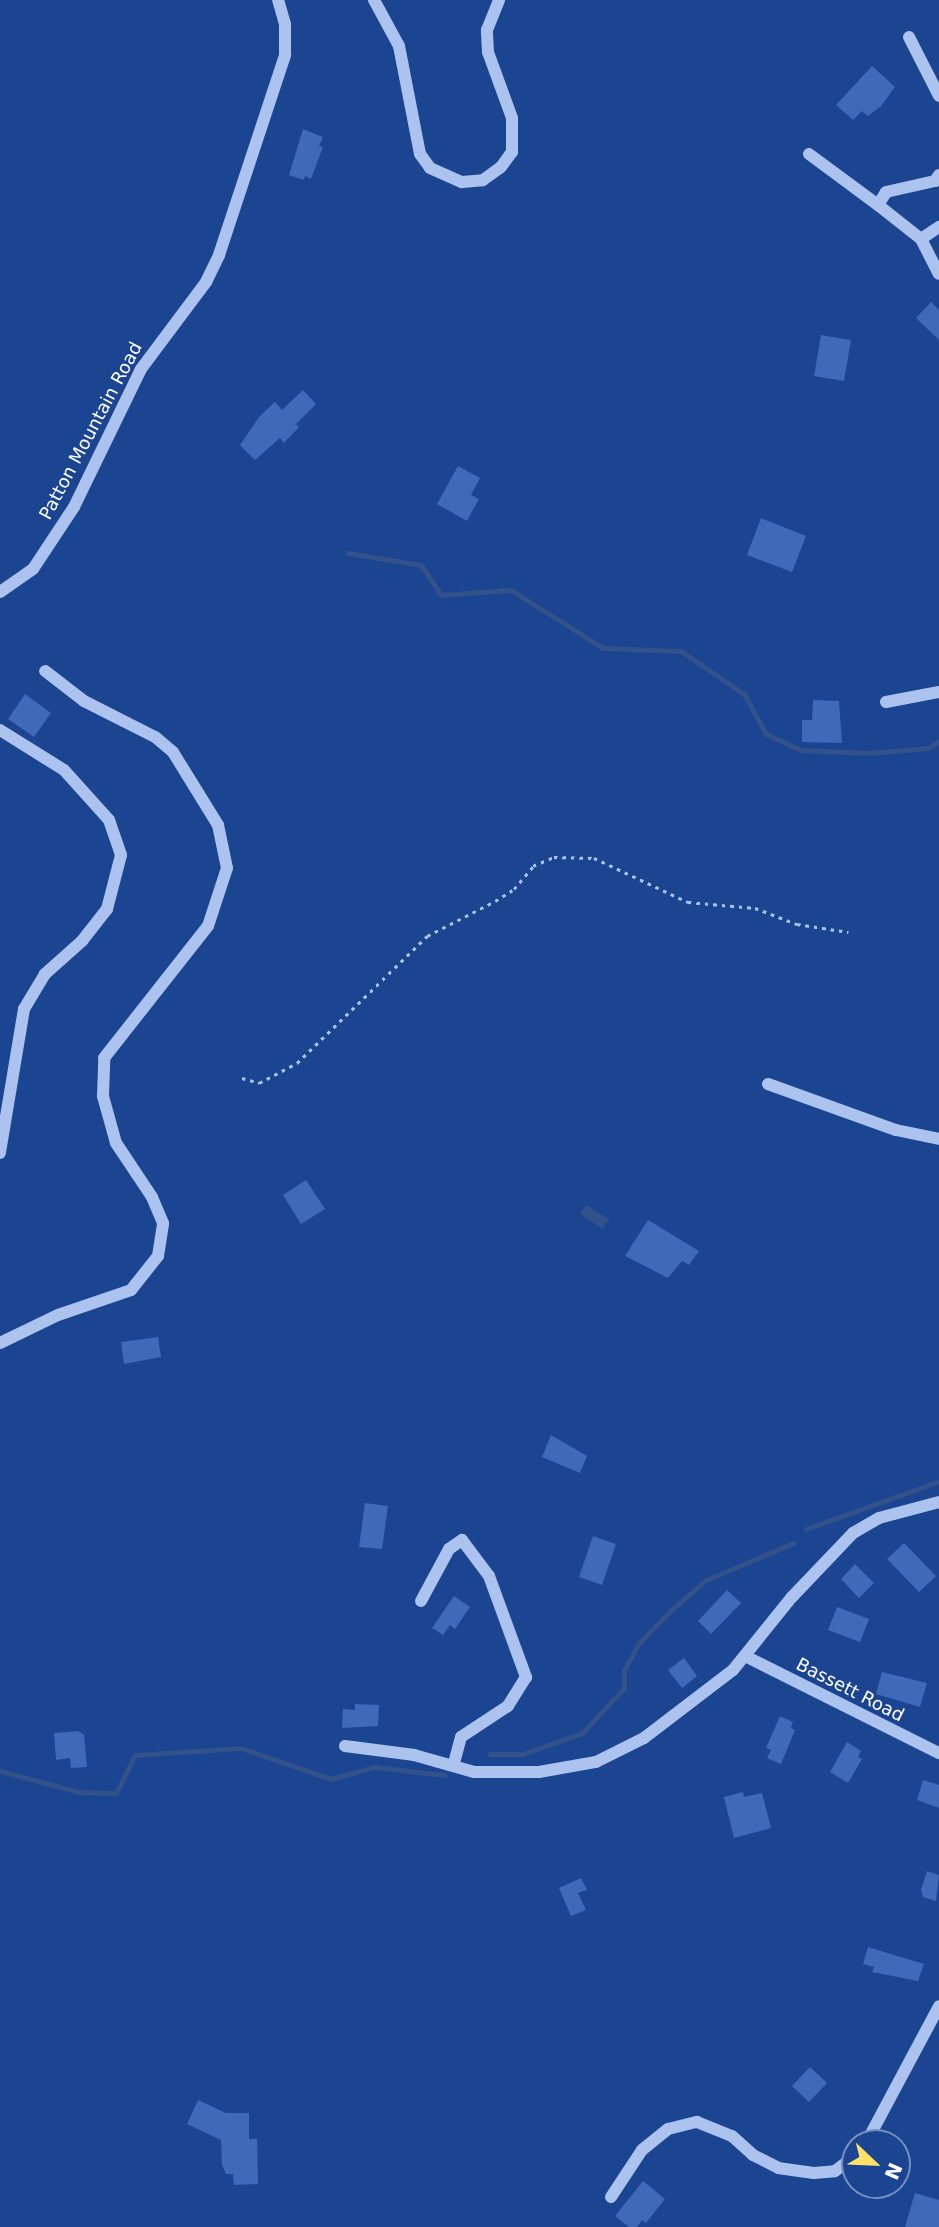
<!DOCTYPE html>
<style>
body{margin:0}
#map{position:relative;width:939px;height:2227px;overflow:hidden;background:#1b4491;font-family:"DejaVu Sans",sans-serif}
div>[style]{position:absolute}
.water>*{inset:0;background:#33518a}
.stream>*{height:5px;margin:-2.5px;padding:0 2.5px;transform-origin:2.5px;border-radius:2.5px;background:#33518a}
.building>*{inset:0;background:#3f6ab7}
.path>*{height:2.5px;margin-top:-1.25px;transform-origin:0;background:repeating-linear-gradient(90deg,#abc3ee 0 3.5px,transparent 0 8.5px)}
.minor>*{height:12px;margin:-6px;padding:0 6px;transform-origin:6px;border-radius:6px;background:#abc3ee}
span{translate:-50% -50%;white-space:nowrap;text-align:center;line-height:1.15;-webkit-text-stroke:5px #1b4491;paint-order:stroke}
.street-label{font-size:18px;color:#fff}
.north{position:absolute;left:841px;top:2129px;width:70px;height:70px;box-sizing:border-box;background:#1b4491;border:2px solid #768fbd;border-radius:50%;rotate:113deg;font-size:19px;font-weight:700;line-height:28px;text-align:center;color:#fff}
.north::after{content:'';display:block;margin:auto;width:24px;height:32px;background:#ffe168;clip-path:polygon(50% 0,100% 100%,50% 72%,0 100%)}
</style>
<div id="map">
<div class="water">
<i style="clip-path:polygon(586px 1205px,609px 1219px,603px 1229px,580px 1214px)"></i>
</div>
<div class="stream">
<i style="left:348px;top:553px;width:74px;rotate:9.3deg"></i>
<i style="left:421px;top:565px;width:36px;rotate:56deg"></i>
<i style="left:441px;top:595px;width:70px;rotate:-4.1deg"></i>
<i style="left:511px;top:590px;width:109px;rotate:32.2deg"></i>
<i style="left:603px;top:648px;width:78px;rotate:2.2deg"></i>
<i style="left:681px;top:651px;width:76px;rotate:34.3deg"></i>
<i style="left:744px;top:694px;width:46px;rotate:61.2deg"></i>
<i style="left:766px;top:734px;width:38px;rotate:25deg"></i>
<i style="left:800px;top:750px;width:70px;rotate:2.5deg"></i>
<i style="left:870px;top:753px;width:58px;rotate:-4.9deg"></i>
<i style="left:928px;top:748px;width:13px;rotate:-32deg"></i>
<i style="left:806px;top:1529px;width:141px;rotate:-19.8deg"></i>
<i style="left:490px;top:1754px;width:33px"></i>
<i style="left:523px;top:1754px;width:63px;rotate:-19.6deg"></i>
<i style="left:582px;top:1733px;width:62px;rotate:-47deg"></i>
<i style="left:624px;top:1688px;width:18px;rotate:-90deg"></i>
<i style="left:624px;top:1670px;width:31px;rotate:-61deg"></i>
<i style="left:639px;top:1643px;width:45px;rotate:-45.9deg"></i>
<i style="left:670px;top:1611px;width:48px;rotate:-40.7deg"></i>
<i style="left:706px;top:1580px;width:95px;rotate:-23deg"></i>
<i style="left:0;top:1771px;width:82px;rotate:14.9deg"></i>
<i style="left:79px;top:1792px;width:37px;rotate:2deg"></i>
<i style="left:116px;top:1793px;width:42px;rotate:-63.4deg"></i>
<i style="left:135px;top:1755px;width:106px;rotate:-3.8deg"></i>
<i style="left:241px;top:1748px;width:95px;rotate:19deg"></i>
<i style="left:331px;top:1779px;width:45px;rotate:-15.6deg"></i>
<i style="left:374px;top:1767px;width:71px;rotate:6.4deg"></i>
</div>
<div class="building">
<i style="clip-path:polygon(872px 66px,895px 87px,881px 106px,868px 116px,862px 111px,853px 120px,836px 105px)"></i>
<i style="clip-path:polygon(303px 129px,323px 137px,319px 146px,323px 147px,311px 179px,305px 176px,304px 180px,289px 175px)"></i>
<i style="clip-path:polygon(931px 302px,939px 310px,939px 340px,916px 318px)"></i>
<i style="clip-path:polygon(821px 335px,851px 340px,844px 381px,814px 376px)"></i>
<i style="clip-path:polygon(303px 390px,316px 404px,296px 424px,299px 427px,284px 443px,280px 438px,255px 460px,240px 445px,259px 417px,275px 402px,282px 410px)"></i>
<i style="clip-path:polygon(458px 466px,480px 478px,471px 495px,479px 499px,467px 521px,437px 504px)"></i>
<i style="clip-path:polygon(761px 518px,806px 536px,792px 572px,747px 555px)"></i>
<i style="clip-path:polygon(25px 694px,51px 713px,34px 737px,8px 719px)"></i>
<i style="clip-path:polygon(813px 700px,839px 701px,842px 743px,802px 742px,802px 720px,812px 720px)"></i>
<i style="clip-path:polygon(306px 1180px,325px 1209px,301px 1224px,283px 1195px)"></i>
<i style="clip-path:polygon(648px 1220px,699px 1251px,689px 1265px,682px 1261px,668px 1278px,625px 1256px)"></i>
<i style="clip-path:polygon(158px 1337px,161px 1357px,124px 1364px,121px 1342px)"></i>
<i style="clip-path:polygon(551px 1435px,587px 1456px,580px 1473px,542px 1457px)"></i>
<i style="clip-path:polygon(365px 1503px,388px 1506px,382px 1549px,359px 1547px)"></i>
<i style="clip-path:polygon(593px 1536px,616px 1544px,602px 1585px,579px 1577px)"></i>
<i style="clip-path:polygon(904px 1543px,936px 1576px,919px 1592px,887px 1559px)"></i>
<i style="clip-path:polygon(855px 1564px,874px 1583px,859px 1598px,841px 1579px)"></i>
<i style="clip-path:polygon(727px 1590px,741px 1603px,711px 1634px,698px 1621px)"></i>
<i style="clip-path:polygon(454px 1596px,470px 1607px,455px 1629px,450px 1625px,443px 1635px,432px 1628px)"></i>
<i style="clip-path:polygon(837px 1607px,869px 1619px,860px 1642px,828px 1630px)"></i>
<i style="clip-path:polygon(684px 1658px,697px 1676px,682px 1688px,668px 1670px)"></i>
<i style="clip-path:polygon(882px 1672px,927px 1683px,920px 1707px,876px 1694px)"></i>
<i style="clip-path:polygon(355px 1704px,379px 1705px,378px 1726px,342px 1728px,343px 1709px,355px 1710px)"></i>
<i style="clip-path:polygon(780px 1716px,793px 1722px,791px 1728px,795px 1730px,781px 1764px,767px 1758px,771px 1750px,766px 1748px)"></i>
<i style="clip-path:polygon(78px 1731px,84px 1735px,87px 1767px,71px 1768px,70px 1758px,56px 1760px,54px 1733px)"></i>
<i style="clip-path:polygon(847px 1742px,861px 1751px,858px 1757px,862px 1759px,848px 1783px,830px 1772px)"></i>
<i style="clip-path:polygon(923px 1780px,939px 1785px,939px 1808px,917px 1800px)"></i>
<i style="clip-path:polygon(743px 1792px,744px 1797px,762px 1793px,771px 1828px,734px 1838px,724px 1797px)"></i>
<i style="clip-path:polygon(927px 1871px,939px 1875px,936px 1901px,923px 1897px,921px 1890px)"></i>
<i style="clip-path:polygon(581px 1878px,587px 1890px,578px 1893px,586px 1910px,571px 1916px,559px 1888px)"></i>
<i style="clip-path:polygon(868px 1947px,924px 1964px,918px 1981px,872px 1972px,874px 1967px,863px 1964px)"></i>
<i style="clip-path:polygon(810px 2067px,827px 2083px,809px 2102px,792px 2086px)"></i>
<i style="clip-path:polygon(198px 2100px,226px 2113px,249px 2113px,249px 2139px,257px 2139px,258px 2184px,234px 2185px,233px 2174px,226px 2174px,222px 2165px,221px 2140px,187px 2124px)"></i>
<i style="clip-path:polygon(643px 2181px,665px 2199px,646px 2223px,642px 2220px,637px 2227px,629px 2227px,615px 2216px)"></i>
<i style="clip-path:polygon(915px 2193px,939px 2200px,939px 2227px,905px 2227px)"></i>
</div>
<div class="path">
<i style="left:242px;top:1078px;width:18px;rotate:16deg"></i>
<i style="left:259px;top:1083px;width:43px;rotate:-27.8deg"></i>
<i style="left:297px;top:1063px;width:182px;rotate:-44.3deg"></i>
<i style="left:427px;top:936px;width:76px;rotate:-27.2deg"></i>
<i style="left:495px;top:901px;width:22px;rotate:-32deg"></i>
<i style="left:514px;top:889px;width:30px;rotate:-50deg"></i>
<i style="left:533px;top:866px;width:23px;rotate:-23deg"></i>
<i style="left:554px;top:857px;width:40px;rotate:1.4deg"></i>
<i style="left:594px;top:858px;width:104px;rotate:25.1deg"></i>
<i style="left:688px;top:902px;width:67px;rotate:5.1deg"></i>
<i style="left:755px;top:908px;width:45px;rotate:20.9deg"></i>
<i style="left:797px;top:924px;width:52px;rotate:8.9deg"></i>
</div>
<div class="minor">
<i style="left:374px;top:0;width:52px;rotate:61.5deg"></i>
<i style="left:399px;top:46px;width:110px;rotate:79deg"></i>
<i style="left:420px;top:154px;width:17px;rotate:54deg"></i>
<i style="left:430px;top:168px;width:35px;rotate:24deg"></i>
<i style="left:462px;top:182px;width:21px;rotate:-5deg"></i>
<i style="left:483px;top:180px;width:22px;rotate:-36deg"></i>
<i style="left:501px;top:167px;width:19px;rotate:-54deg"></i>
<i style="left:512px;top:152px;width:34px;rotate:-90deg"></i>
<i style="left:512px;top:118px;width:70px;rotate:-110deg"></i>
<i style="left:488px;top:52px;width:22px;rotate:-93deg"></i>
<i style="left:487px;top:30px;width:32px;rotate:-68deg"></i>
<i style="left:909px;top:37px;width:66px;rotate:63deg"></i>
<i style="left:809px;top:154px;width:86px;rotate:36.5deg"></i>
<i style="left:878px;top:205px;width:15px;rotate:-58deg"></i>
<i style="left:886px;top:192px;width:50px;rotate:-12.7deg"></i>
<i style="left:935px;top:181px;width:7px;rotate:-56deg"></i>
<i style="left:878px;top:205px;width:55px;rotate:38.3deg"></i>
<i style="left:921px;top:239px;width:22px;rotate:-34deg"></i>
<i style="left:921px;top:239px;width:39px;rotate:63deg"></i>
<i style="left:0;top:592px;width:40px;rotate:-34.9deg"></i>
<i style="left:33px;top:569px;width:74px;rotate:-56.5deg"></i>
<i style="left:74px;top:507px;width:153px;rotate:-64.1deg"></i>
<i style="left:141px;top:369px;width:109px;rotate:-53.2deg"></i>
<i style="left:206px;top:282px;width:30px;rotate:-64deg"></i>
<i style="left:219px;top:255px;width:211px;rotate:-71.7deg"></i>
<i style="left:285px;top:55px;width:31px;rotate:-90deg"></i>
<i style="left:285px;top:24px;width:25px;rotate:-106deg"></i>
<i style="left:886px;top:702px;width:54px;rotate:-10.7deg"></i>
<i style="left:0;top:730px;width:75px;rotate:32deg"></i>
<i style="left:64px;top:770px;width:67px;rotate:48deg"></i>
<i style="left:109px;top:820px;width:37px;rotate:71deg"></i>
<i style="left:121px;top:855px;width:56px;rotate:104.5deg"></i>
<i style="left:107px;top:909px;width:41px;rotate:128deg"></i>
<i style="left:82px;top:941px;width:50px;rotate:138.3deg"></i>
<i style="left:45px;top:974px;width:41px;rotate:121deg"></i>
<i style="left:24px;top:1009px;width:146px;rotate:99.5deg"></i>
<i style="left:768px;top:1084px;width:136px;rotate:19.8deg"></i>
<i style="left:896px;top:1130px;width:44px;rotate:11.8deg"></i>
<i style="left:0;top:1343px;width:64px;rotate:-25.8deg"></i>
<i style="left:58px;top:1315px;width:77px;rotate:-18.9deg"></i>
<i style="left:131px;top:1290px;width:43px;rotate:-51.5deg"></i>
<i style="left:158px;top:1256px;width:33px;rotate:-81deg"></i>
<i style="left:163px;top:1223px;width:28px;rotate:-113deg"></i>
<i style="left:152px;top:1197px;width:65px;rotate:-123.7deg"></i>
<i style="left:116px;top:1143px;width:49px;rotate:-105.5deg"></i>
<i style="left:103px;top:1096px;width:38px;rotate:-88deg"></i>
<i style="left:104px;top:1058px;width:168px;rotate:-51.8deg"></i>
<i style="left:208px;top:926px;width:61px;rotate:-71.9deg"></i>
<i style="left:227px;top:868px;width:44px;rotate:-101.8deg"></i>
<i style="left:218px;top:825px;width:86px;rotate:-121.7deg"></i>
<i style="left:173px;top:752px;width:23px;rotate:-140deg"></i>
<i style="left:155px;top:737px;width:80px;rotate:-153.1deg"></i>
<i style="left:84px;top:701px;width:49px;rotate:-142.4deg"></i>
<i style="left:421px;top:1601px;width:59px;rotate:-61.7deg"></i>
<i style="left:449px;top:1549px;width:16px;rotate:-35deg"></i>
<i style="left:462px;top:1540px;width:45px;rotate:53.1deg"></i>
<i style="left:489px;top:1576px;width:108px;rotate:69.9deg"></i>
<i style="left:526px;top:1677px;width:34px;rotate:122deg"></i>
<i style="left:508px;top:1706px;width:56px;rotate:146.6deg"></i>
<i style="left:461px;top:1737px;width:28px;rotate:105deg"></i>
<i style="left:745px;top:1656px;width:217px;rotate:26.6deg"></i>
<i style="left:345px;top:1746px;width:70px;rotate:7.4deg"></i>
<i style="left:414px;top:1755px;width:62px;rotate:15.8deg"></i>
<i style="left:474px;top:1772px;width:65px"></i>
<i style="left:539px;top:1772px;width:58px;rotate:-10deg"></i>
<i style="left:596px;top:1762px;width:54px;rotate:-26.6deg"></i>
<i style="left:644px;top:1738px;width:112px;rotate:-37.4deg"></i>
<i style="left:733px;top:1670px;width:94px;rotate:-51.1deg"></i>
<i style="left:792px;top:1597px;width:88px;rotate:-46.4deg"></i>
<i style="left:853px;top:1533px;width:30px;rotate:-30deg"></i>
<i style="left:879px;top:1518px;width:62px;rotate:-14.9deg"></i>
<i style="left:866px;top:2143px;width:155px;rotate:-61.9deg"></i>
<i style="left:611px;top:2197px;width:56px;rotate:-56.6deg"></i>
<i style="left:642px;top:2150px;width:33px;rotate:-39deg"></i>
<i style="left:668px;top:2129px;width:30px;rotate:-14deg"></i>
<i style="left:697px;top:2122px;width:38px;rotate:22deg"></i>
<i style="left:732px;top:2136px;width:28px;rotate:42deg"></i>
<i style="left:753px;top:2155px;width:28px;rotate:27deg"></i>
<i style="left:778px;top:2168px;width:36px;rotate:8deg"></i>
<i style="left:814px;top:2173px;width:21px;rotate:-5deg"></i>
<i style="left:835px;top:2171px;width:25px;rotate:-37deg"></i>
</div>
<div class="street-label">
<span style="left:91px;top:431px;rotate:-62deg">Patton Mountain Road</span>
<span style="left:850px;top:1690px;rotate:27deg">Bassett Road</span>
</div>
<div class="north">N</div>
</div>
